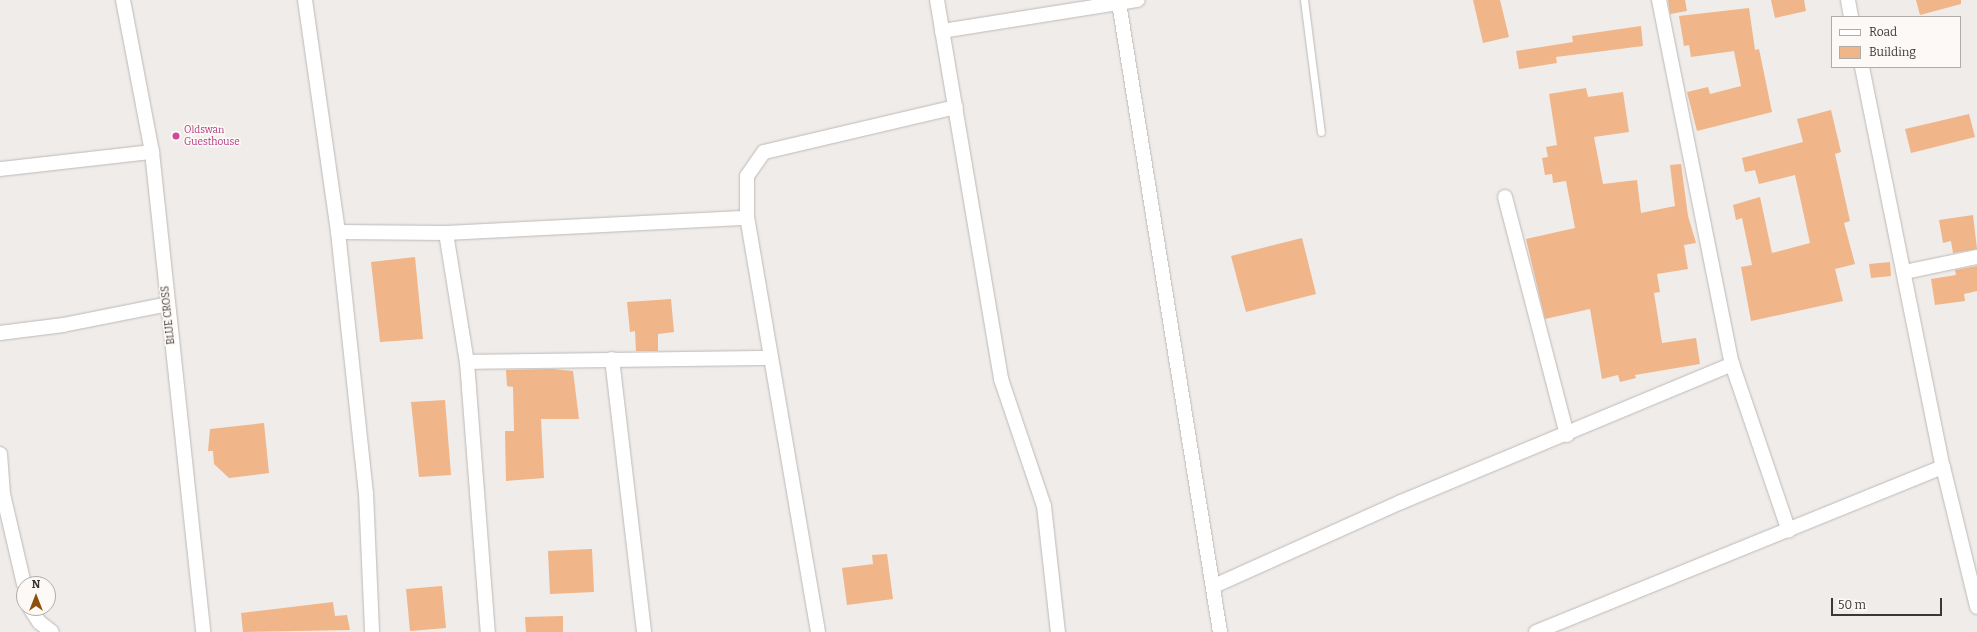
<!DOCTYPE html>
<style>
body{margin:0}
#map{position:relative;width:1977px;height:632px;overflow:hidden;background:#f0ece9;font-family:Bitter,serif}
div>[style]{position:absolute}
.building>*{inset:0;background:#f0b588}
.roads{filter:drop-shadow(0 0 1px #bdb9b6) drop-shadow(0 0 1px #bdb9b6)}
.service>*{height:7px;margin:-3.5px;padding:0 3.5px;transform-origin:3.5px;border-radius:3.5px;background:#fff}
.minor>*{height:14px;margin:-7px;padding:0 7px;transform-origin:7px;border-radius:7px;background:#fff}
.dots>*{width:11px;height:11px;translate:-50% -50%;box-sizing:border-box;border:2px solid #fdf9f6;border-radius:50%}
span{translate:-50% -50%;white-space:nowrap;text-align:center;line-height:1.15;-webkit-text-stroke:3px #fdf9f6;paint-order:stroke}
.hotel-label{font-size:10px;color:#b23c85}
.left{translate:0 -50%;text-align:left}
.street-label{font-size:10px;color:#3a3837}
.legend{position:absolute;left:1831px;top:16px;width:130px;height:52px;box-sizing:border-box;background:#fdf9f6;border:1px solid #afacaa;margin:0;padding:5px 7px;list-style:none;font-size:12px;color:#3a3837}
.legend li{display:flex;align-items:center;gap:8px;height:20px}
.legend b{width:20px;border:1px solid #afacaa}
.north{position:absolute;left:16px;top:576px;width:40px;height:40px;box-sizing:border-box;background:#fdf9f6;border:1px solid #afacaa;border-radius:50%;rotate:0deg;font-size:11px;font-weight:700;line-height:16px;text-align:center;color:#3a3837}
.north::after{content:'';display:block;margin:auto;width:14px;height:18px;background:#8b510a;clip-path:polygon(50% 0,100% 100%,50% 72%,0 100%)}
.scale{position:absolute;left:1831px;top:598px;width:111px;height:18px;box-sizing:border-box;border:2px solid #3a3837;border-top:0;padding-left:5px;font-size:12px;line-height:14px;white-space:nowrap;color:#3a3837;-webkit-text-stroke:3px #fdf9f6;paint-order:stroke}
</style>
<div id="map">
<div class="building">
<i style="clip-path:polygon(1473px 0,1500px 0,1509px 37px,1483px 43px)"></i>
<i style="clip-path:polygon(1668px 0,1685px 0,1687px 11px,1670px 14px)"></i>
<i style="clip-path:polygon(1771px 0,1804px 0,1806px 11px,1775px 18px)"></i>
<i style="clip-path:polygon(1916px 0,1961px 0,1961px 4px,1920px 15px)"></i>
<i style="clip-path:polygon(1749px 8px,1755px 50px,1759px 49px,1772px 112px,1697px 131px,1687px 92px,1708px 87px,1710px 94px,1741px 86px,1734px 51px,1691px 57px,1689px 45px,1684px 46px,1679px 16px)"></i>
<i style="clip-path:polygon(1641px 26px,1643px 46px,1556px 57px,1557px 63px,1519px 69px,1516px 51px,1573px 42px,1572px 36px)"></i>
<i style="clip-path:polygon(1586px 88px,1588px 97px,1623px 92px,1629px 132px,1594px 137px,1603px 184px,1637px 180px,1641px 213px,1675px 206px,1670px 165px,1681px 164px,1688px 216px,1696px 243px,1684px 245px,1688px 269px,1657px 274px,1660px 292px,1654px 293px,1662px 343px,1696px 338px,1700px 364px,1635px 375px,1636px 378px,1620px 382px,1618px 375px,1602px 379px,1590px 309px,1545px 319px,1526px 239px,1575px 228px,1566px 181px,1553px 183px,1552px 174px,1545px 175px,1542px 158px,1548px 157px,1546px 147px,1557px 145px,1549px 94px)"></i>
<i style="clip-path:polygon(1831px 110px,1841px 152px,1835px 154px,1850px 221px,1844px 223px,1855px 264px,1835px 269px,1843px 301px,1751px 321px,1741px 267px,1752px 265px,1742px 218px,1736px 220px,1733px 205px,1760px 197px,1772px 253px,1810px 243px,1795px 175px,1759px 184px,1755px 170px,1745px 172px,1742px 158px,1803px 142px,1797px 119px)"></i>
<i style="clip-path:polygon(1969px 114px,1975px 137px,1911px 153px,1905px 129px)"></i>
<i style="clip-path:polygon(1973px 215px,1977px 249px,1953px 253px,1951px 241px,1943px 243px,1939px 220px)"></i>
<i style="clip-path:polygon(1302px 238px,1316px 294px,1246px 312px,1231px 256px)"></i>
<i style="clip-path:polygon(415px 257px,423px 339px,380px 342px,371px 262px)"></i>
<i style="clip-path:polygon(1890px 262px,1891px 276px,1871px 278px,1869px 264px)"></i>
<i style="clip-path:polygon(1977px 266px,1977px 291px,1964px 294px,1965px 301px,1935px 305px,1931px 279px,1956px 275px,1955px 270px)"></i>
<i style="clip-path:polygon(671px 299px,674px 332px,658px 334px,658px 351px,636px 351px,635px 331px,630px 332px,627px 302px)"></i>
<i style="clip-path:polygon(552px 369px,573px 371px,579px 419px,541px 419px,544px 478px,506px 481px,505px 431px,514px 431px,513px 387px,507px 386px,506px 370px)"></i>
<i style="clip-path:polygon(445px 400px,451px 475px,419px 477px,411px 402px)"></i>
<i style="clip-path:polygon(264px 423px,269px 473px,229px 478px,214px 464px,213px 451px,208px 451px,210px 429px)"></i>
<i style="clip-path:polygon(592px 549px,594px 592px,550px 594px,548px 551px)"></i>
<i style="clip-path:polygon(887px 554px,893px 599px,847px 605px,842px 568px,873px 564px,872px 555px)"></i>
<i style="clip-path:polygon(442px 586px,446px 628px,410px 631px,406px 589px)"></i>
<i style="clip-path:polygon(333px 602px,335px 616px,347px 615px,350px 630px,243px 632px,241px 613px)"></i>
<i style="clip-path:polygon(563px 616px,563px 632px,526px 632px,525px 617px)"></i>
</div>
<div class="roads">
<div class="service">
<i style="left:1304px;top:0;width:133px;rotate:82.7deg"></i>
</div>
<div class="minor">
<i style="left:123px;top:0;width:155px;rotate:79.2deg"></i>
<i style="left:152px;top:152px;width:483px;rotate:83.9deg"></i>
<i style="left:305px;top:0;width:234px;rotate:81.9deg"></i>
<i style="left:338px;top:232px;width:262px;rotate:83.9deg"></i>
<i style="left:366px;top:493px;width:139px;rotate:87.5deg"></i>
<i style="left:937px;top:0;width:384px;rotate:80.4deg"></i>
<i style="left:1001px;top:379px;width:134px;rotate:71.3deg"></i>
<i style="left:1044px;top:506px;width:127px;rotate:83.7deg"></i>
<i style="left:1659px;top:0;width:371px;rotate:78.7deg"></i>
<i style="left:1732px;top:364px;width:176px;rotate:71.2deg"></i>
<i style="left:1848px;top:0;width:17px;rotate:80deg"></i>
<i style="left:1119px;top:3px;width:637px;rotate:80.88deg"></i>
<i style="left:942px;top:31px;width:198px;rotate:-9deg"></i>
<i style="left:1862px;top:67px;width:408px;rotate:78.6deg"></i>
<i style="left:1943px;top:467px;width:144px;rotate:76.3deg"></i>
<i style="left:0;top:169px;width:153px;rotate:-6.4deg"></i>
<i style="left:1505px;top:197px;width:246px;rotate:75.4deg"></i>
<i style="left:338px;top:232px;width:108px;rotate:0.5deg"></i>
<i style="left:446px;top:233px;width:301px;rotate:-2.9deg"></i>
<i style="left:446px;top:233px;width:131px;rotate:80.8deg"></i>
<i style="left:467px;top:362px;width:271px;rotate:85.6deg"></i>
<i style="left:1905px;top:272px;width:74px;rotate:-11.8deg"></i>
<i style="left:0;top:333px;width:64px;rotate:-7.2deg"></i>
<i style="left:63px;top:325px;width:107px;rotate:-11.3deg"></i>
<i style="left:612px;top:359px;width:275px;rotate:83.3deg"></i>
<i style="left:467px;top:362px;width:304px;rotate:-0.8deg"></i>
<i style="left:0;top:454px;width:40px;rotate:85.7deg"></i>
<i style="left:3px;top:494px;width:92px;rotate:76.9deg"></i>
<i style="left:1214px;top:586px;width:205px;rotate:-24.2deg"></i>
<i style="left:1401px;top:502px;width:359px;rotate:-22.6deg"></i>
<i style="left:30px;top:608px;width:17px;rotate:57deg"></i>
<i style="left:39px;top:622px;width:16px;rotate:38deg"></i>
<i style="left:818px;top:632px;width:420px;rotate:-99.7deg"></i>
<i style="left:747px;top:218px;width:42px;rotate:-90deg"></i>
<i style="left:747px;top:176px;width:29px;rotate:-55deg"></i>
<i style="left:764px;top:152px;width:197px;rotate:-13.2deg"></i>
<i style="left:1536px;top:632px;width:439px;rotate:-22.1deg"></i>
</div>
</div>
<div class="dots">
<i style="left:176px;top:136px;background:#d1479c"></i>
</div>
<div class="hotel-label">
<span class="left" style="left:184px;top:136px">Oldswan<br>Guesthouse</span>
</div>
<div class="street-label">
<span style="left:169px;top:315px;rotate:-96deg">BLUE CROSS</span>
</div>
<ul class="legend">
<li><b style="height:5px;background:#fff"></b>Road</li>
<li><b style="height:11px;background:#f0b588"></b>Building</li>
</ul>
<div class="north">N</div>
<div class="scale">50 m</div>
</div>
